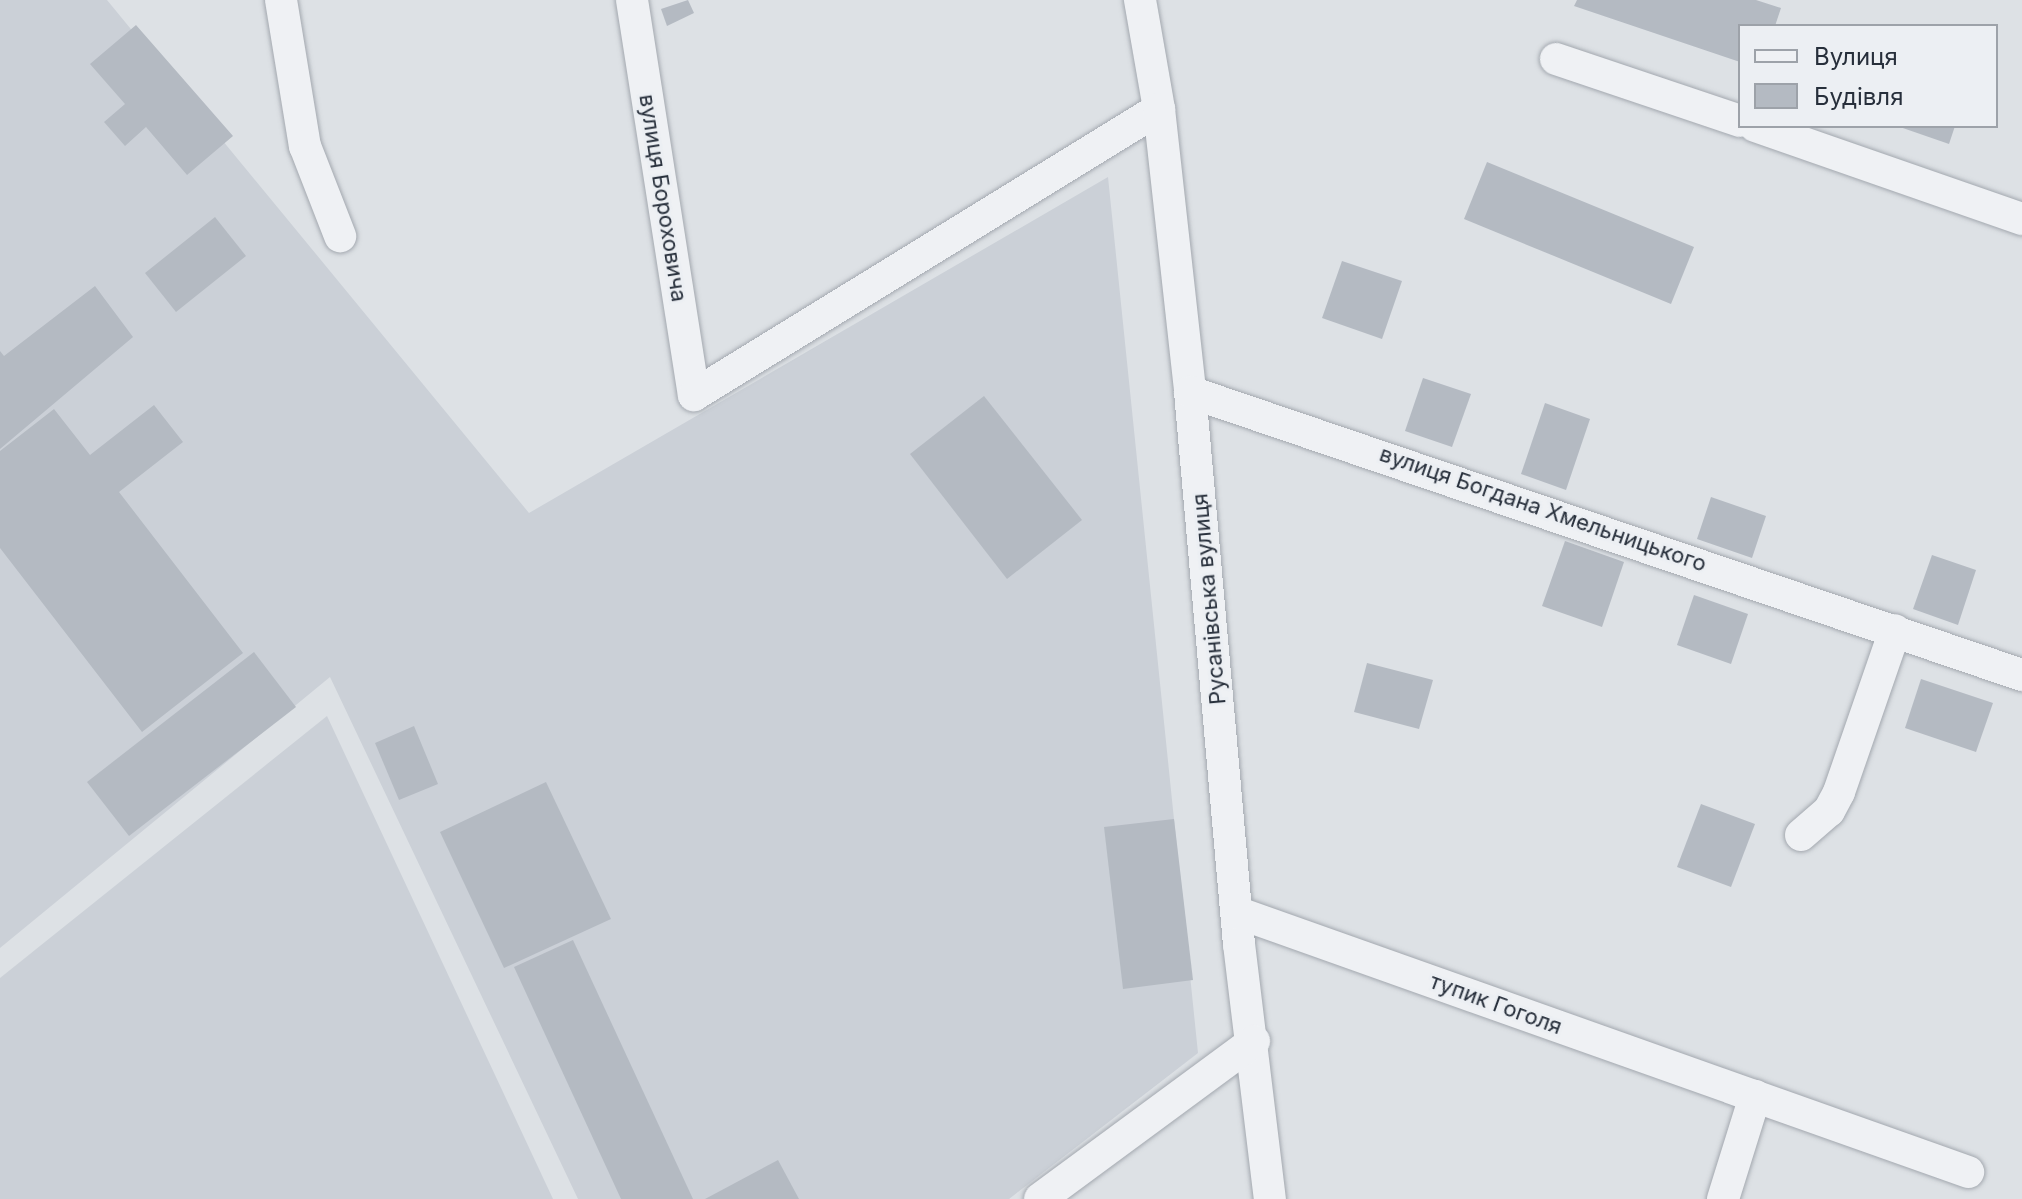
<!DOCTYPE html>
<meta charset="utf-8">
<style>
body{margin:0}
#map{position:relative;width:2022px;height:1199px;overflow:hidden;background:#dde1e5;font-family:Inter,sans-serif}
div>[style]{position:absolute}
.built>*{inset:0;background:#cbd0d7}
.building>*{inset:0;background:#b4bac2}
.roads{filter:drop-shadow(0 0 2px #a3a8af) drop-shadow(0 0 2px #a3a8af)}
.minor>*{height:32px;margin:-16px;padding:0 16px;transform-origin:16px;border-radius:16px;background:#eff1f4}
span{translate:-50% -50%;white-space:nowrap;text-align:center;line-height:1.15;-webkit-text-stroke:6px #eceff3;paint-order:stroke}
.street-label{font-size:22px;color:#272f3b}
.legend{position:absolute;left:1738px;top:24px;width:260px;height:104px;box-sizing:border-box;background:#eceff3;border:2px solid #9da2a9;margin:0;padding:10px 14px;list-style:none;font-size:24px;color:#272f3b}
.legend li{display:flex;align-items:center;gap:16px;height:40px}
.legend b{width:40px;border:2px solid #9da2a9}
</style>
<div id="map">
<div class="built">
<i style="clip-path:polygon(0 0,107px 0,529px 513px,1108px 177px,1198px 1053px,1009px 1199px,578px 1199px,330px 677px,0 948px)"></i>
<i style="clip-path:polygon(327px 716px,553px 1199px,0 1199px,0 978px)"></i>
</div>
<div class="building">
<i style="clip-path:polygon(688px 0,694px 13px,667px 26px,661px 9px)"></i>
<i style="clip-path:polygon(1577px 0,1756px 0,1781px 8px,1775px 26px,1740px 26px,1740px 62px,1574px 6px)"></i>
<i style="clip-path:polygon(136px 25px,233px 136px,187px 175px,146px 127px,125px 146px,104px 122px,125px 104px,90px 64px)"></i>
<i style="clip-path:polygon(1897px 126px,1955px 126px,1949px 144px)"></i>
<i style="clip-path:polygon(1487px 162px,1694px 247px,1671px 304px,1464px 219px)"></i>
<i style="clip-path:polygon(215px 217px,246px 256px,176px 312px,145px 273px)"></i>
<i style="clip-path:polygon(1342px 261px,1402px 281px,1382px 339px,1322px 318px)"></i>
<i style="clip-path:polygon(95px 286px,133px 337px,0 449px,0 351px,4px 356px)"></i>
<i style="clip-path:polygon(1423px 378px,1471px 394px,1452px 447px,1405px 431px)"></i>
<i style="clip-path:polygon(984px 396px,1082px 520px,1007px 579px,910px 454px)"></i>
<i style="clip-path:polygon(1545px 403px,1590px 419px,1566px 490px,1521px 474px)"></i>
<i style="clip-path:polygon(154px 405px,183px 442px,119px 492px,243px 653px,142px 732px,0 548px,0 451px,54px 409px,90px 455px)"></i>
<i style="clip-path:polygon(1711px 497px,1766px 516px,1752px 558px,1697px 539px)"></i>
<i style="clip-path:polygon(1565px 541px,1624px 562px,1602px 627px,1542px 606px)"></i>
<i style="clip-path:polygon(1932px 555px,1976px 570px,1958px 625px,1913px 609px)"></i>
<i style="clip-path:polygon(1694px 595px,1748px 614px,1731px 664px,1677px 645px)"></i>
<i style="clip-path:polygon(254px 652px,296px 707px,129px 836px,87px 782px)"></i>
<i style="clip-path:polygon(1367px 663px,1433px 680px,1419px 729px,1354px 712px)"></i>
<i style="clip-path:polygon(1921px 679px,1993px 703px,1976px 752px,1905px 728px)"></i>
<i style="clip-path:polygon(414px 726px,438px 784px,399px 800px,375px 743px)"></i>
<i style="clip-path:polygon(546px 782px,611px 919px,504px 968px,440px 832px)"></i>
<i style="clip-path:polygon(1701px 804px,1755px 824px,1731px 887px,1677px 867px)"></i>
<i style="clip-path:polygon(1174px 819px,1193px 980px,1123px 989px,1104px 827px)"></i>
<i style="clip-path:polygon(573px 940px,693px 1199px,621px 1199px,514px 967px)"></i>
<i style="clip-path:polygon(778px 1160px,799px 1199px,705px 1199px)"></i>
</div>
<div class="roads">
<div class="minor">
<i style="left:281px;top:0;width:148px;rotate:80.7deg"></i>
<i style="left:305px;top:146px;width:97px;rotate:68.7deg"></i>
<i style="left:632px;top:0;width:400px;rotate:81.1deg"></i>
<i style="left:694px;top:395px;width:546px;rotate:-31.59deg"></i>
<i style="left:1140px;top:0;width:111px;rotate:80.1deg"></i>
<i style="left:1159px;top:109px;width:285px;rotate:83.7deg"></i>
<i style="left:1190px;top:392px;width:554px;rotate:84.93deg"></i>
<i style="left:1239px;top:944px;width:257px;rotate:83.1deg"></i>
<i style="left:1556px;top:59px;width:194px;rotate:18.6deg"></i>
<i style="left:1755px;top:126px;width:283px;rotate:19.2deg"></i>
<i style="left:1190px;top:392px;width:879px;rotate:18.79deg"></i>
<i style="left:1801px;top:835px;width:37px;rotate:-41deg"></i>
<i style="left:1829px;top:811px;width:21px;rotate:-62deg"></i>
<i style="left:1839px;top:792px;width:171px;rotate:-70.9deg"></i>
<i style="left:1236px;top:912px;width:777px;rotate:19.55deg"></i>
<i style="left:1040px;top:1199px;width:266px;rotate:-36.4deg"></i>
<i style="left:1723px;top:1199px;width:108px;rotate:-72.7deg"></i>
</div>
</div>
<div class="street-label">
<span style="left:663px;top:198px;rotate:81deg">вулиця Бороховича</span>
<span style="left:1543px;top:509px;rotate:19deg">вулиця Богдана Хмельницького</span>
<span style="left:1209px;top:599px;rotate:-95deg">Русанівська вулиця</span>
<span style="left:1496px;top:1004px;rotate:20deg">тупик Гоголя</span>
</div>
<ul class="legend">
<li><b style="height:10px;background:#eff1f4"></b>Вулиця</li>
<li><b style="height:22px;background:#b4bac2"></b>Будівля</li>
</ul>
</div>
